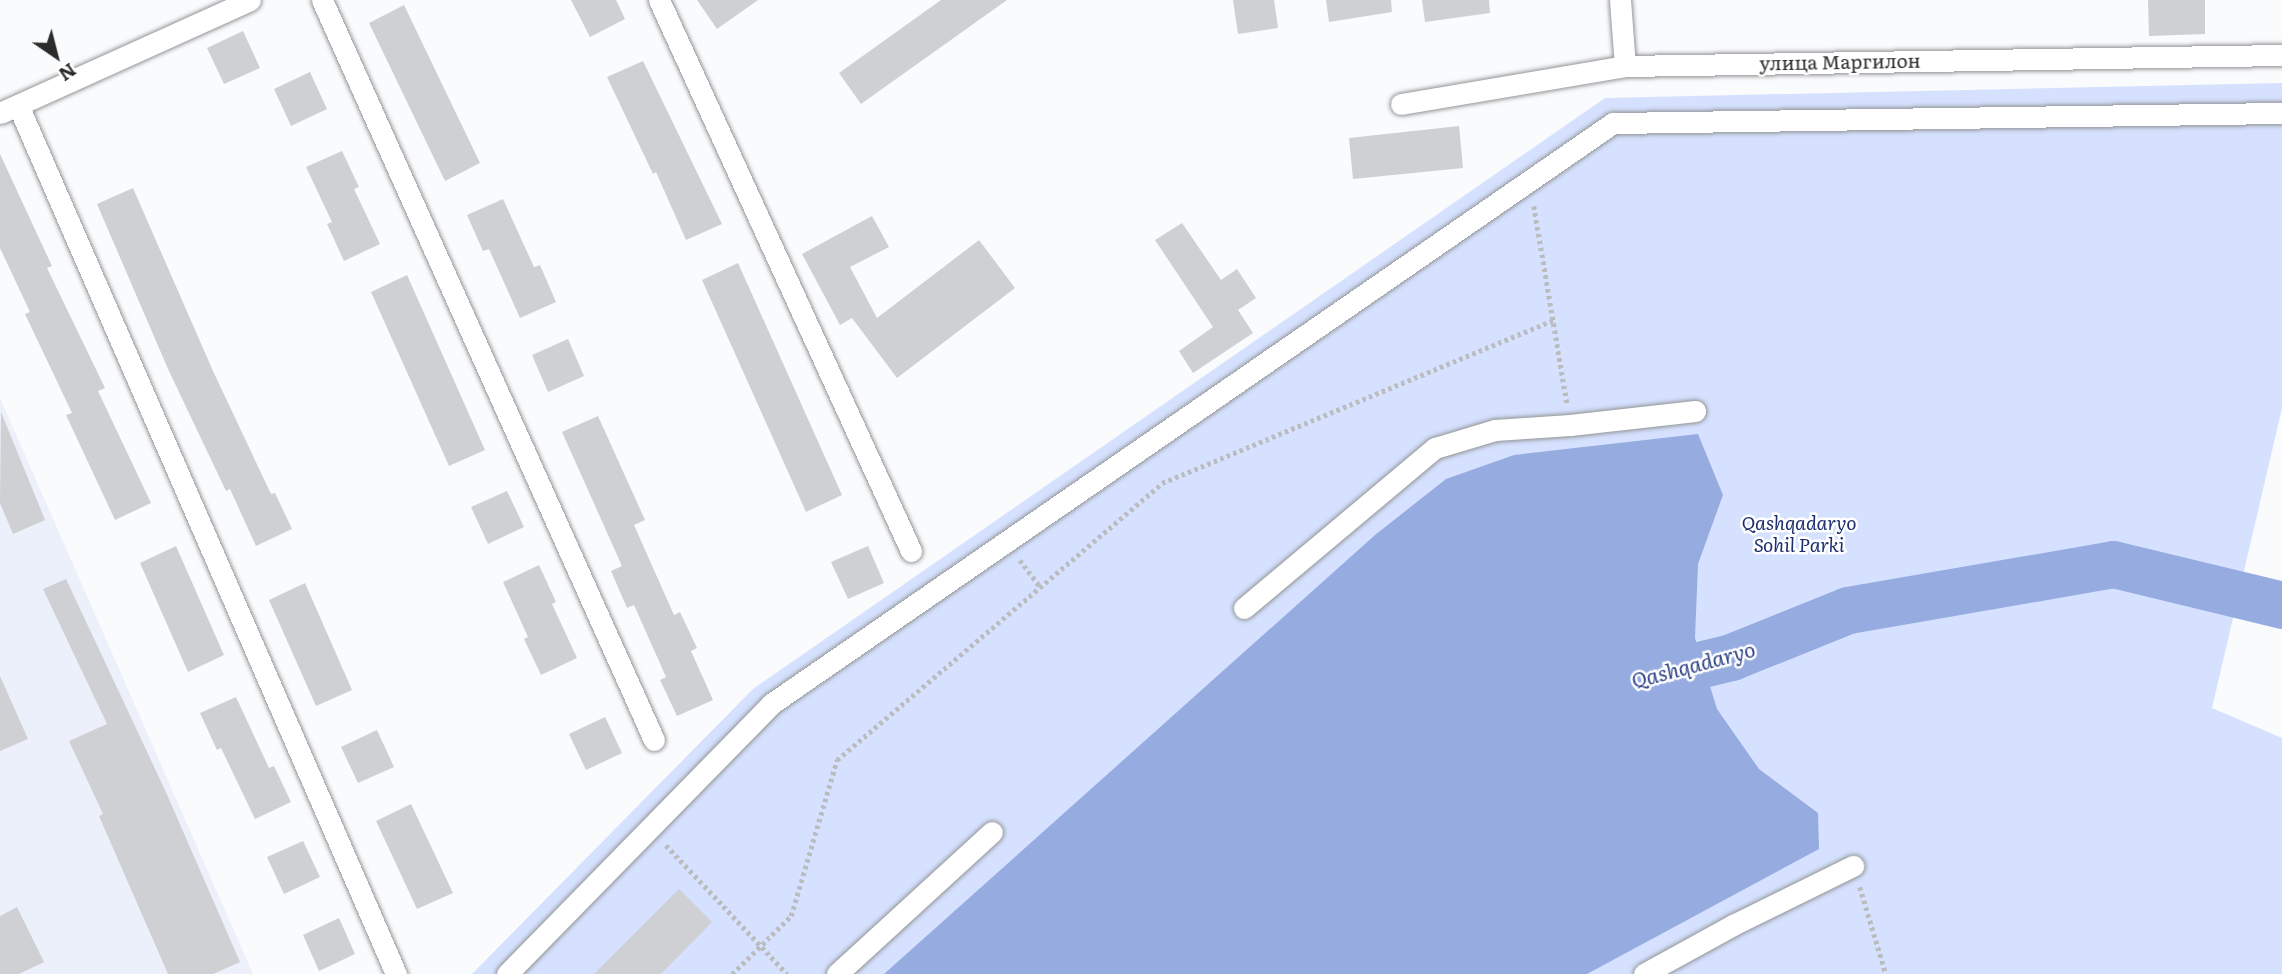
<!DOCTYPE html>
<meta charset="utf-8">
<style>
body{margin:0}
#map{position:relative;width:2282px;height:974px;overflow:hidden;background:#f9fbfd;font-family:Literata,serif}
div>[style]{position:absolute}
.built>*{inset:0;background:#ecf0fa}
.green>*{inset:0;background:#d5e1fe}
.water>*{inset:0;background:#96ace1}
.river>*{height:47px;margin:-23.5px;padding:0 23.5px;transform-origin:23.5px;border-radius:23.5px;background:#96ace1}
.building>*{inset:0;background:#cfd0d3}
.path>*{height:4.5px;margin-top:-2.25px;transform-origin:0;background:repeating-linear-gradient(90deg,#bbbcbe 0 3.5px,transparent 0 7px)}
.roads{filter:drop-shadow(0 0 2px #949597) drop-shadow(0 0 2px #949597)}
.street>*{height:21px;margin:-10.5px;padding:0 10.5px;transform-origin:10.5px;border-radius:10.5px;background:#fff}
span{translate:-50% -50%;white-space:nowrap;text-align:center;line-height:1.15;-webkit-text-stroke:5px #fff;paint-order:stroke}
.street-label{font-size:19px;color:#2b2b2c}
.park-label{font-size:19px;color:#1c2f6d;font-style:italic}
.water-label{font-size:21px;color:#2f4485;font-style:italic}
.north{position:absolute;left:21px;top:21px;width:70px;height:70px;-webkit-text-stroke:5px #fff;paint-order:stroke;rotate:145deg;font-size:19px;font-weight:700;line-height:28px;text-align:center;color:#2b2b2c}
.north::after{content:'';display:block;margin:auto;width:24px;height:32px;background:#2b2b2c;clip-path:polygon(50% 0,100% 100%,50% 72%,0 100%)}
</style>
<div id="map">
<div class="built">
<i style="clip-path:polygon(0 398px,253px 974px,0 974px)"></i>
</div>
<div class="green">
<i style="clip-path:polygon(2282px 83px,2282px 408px,2212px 708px,2282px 738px,2282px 974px,472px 974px,753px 689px,1605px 98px)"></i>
</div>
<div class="water">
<i style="clip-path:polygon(1698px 434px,1723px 495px,1698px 564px,1695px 638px,1717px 709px,1759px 769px,1818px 813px,1819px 849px,1587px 974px,884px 974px,1375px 535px,1446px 479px,1514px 455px)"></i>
</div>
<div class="river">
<i style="left:1641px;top:679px;width:93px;rotate:-13.7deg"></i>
<i style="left:1731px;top:657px;width:126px;rotate:-21.9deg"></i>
<i style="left:1848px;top:610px;width:269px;rotate:-9.8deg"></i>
<i style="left:2113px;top:564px;width:174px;rotate:13.6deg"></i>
</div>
<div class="building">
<i style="clip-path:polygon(571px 0,616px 0,625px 19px,590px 37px)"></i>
<i style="clip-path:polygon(697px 0,758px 0,717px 29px)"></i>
<i style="clip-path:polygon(941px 0,1007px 0,861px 104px,839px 73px)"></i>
<i style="clip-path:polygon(1233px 0,1274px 0,1278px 28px,1238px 34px)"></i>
<i style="clip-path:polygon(1326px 0,1391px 0,1392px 12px,1329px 22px)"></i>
<i style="clip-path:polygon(1422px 0,1489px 0,1490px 13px,1425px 22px)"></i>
<i style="clip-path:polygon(2148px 0,2205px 0,2205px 34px,2149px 36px)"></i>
<i style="clip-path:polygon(404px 5px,480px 163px,445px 181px,369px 23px)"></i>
<i style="clip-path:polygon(243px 31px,260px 68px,224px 84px,207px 48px)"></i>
<i style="clip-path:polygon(643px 61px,722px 224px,686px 240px,656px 172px,653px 174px,607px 77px)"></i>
<i style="clip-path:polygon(310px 72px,327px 109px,291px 126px,274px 89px)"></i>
<i style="clip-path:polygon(1459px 126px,1463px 168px,1353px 179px,1349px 138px)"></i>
<i style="clip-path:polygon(342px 151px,359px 187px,354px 189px,380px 244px,344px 261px,327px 224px,332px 222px,306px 167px)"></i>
<i style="clip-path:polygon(0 154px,52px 266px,47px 268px,105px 388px,98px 391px,151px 503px,115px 520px,66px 415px,72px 413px,25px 314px,30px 312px,0 248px)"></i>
<i style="clip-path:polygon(133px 188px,213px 371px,271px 494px,275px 493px,292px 529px,256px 546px,230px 489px,226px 491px,168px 369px,97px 204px)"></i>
<i style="clip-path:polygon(503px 199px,534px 267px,540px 265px,556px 302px,520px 318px,489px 249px,483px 251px,467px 215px)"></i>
<i style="clip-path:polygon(872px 216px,889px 247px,850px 267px,877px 318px,979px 240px,1015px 288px,897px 378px,852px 318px,840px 325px,802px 254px)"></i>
<i style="clip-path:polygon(1182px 223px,1221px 280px,1237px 269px,1256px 298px,1238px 310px,1253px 333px,1193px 373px,1179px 351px,1213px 327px,1155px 240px)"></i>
<i style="clip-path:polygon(738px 263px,842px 495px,806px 512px,702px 280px)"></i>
<i style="clip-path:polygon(407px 275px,485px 450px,449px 466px,371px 292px)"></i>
<i style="clip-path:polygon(568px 339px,584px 376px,548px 392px,532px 355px)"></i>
<i style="clip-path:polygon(1px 412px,45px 520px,13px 534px,0 503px)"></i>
<i style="clip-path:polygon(598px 416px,645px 520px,634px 525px,674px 615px,680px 612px,697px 648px,691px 651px,713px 700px,677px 716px,660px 680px,666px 677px,634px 605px,627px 608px,611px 571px,622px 566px,562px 432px)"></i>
<i style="clip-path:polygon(507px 491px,524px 527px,488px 544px,471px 507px)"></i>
<i style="clip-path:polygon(176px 546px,224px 655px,188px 672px,140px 563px)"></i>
<i style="clip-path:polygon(868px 546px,884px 583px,848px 599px,831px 562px)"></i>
<i style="clip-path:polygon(539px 565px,556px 602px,552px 604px,577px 658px,541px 675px,524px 639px,528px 637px,503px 582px)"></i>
<i style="clip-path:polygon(66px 579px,165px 790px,240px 962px,213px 974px,168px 974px,99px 816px,103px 814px,69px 741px,107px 724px,43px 589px)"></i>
<i style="clip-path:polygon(305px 583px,352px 690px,316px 706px,269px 600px)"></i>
<i style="clip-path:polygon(0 676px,28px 739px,0 751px)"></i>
<i style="clip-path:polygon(236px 697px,269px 768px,274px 766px,291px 802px,255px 819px,221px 748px,217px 750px,200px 713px)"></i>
<i style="clip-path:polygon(605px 717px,622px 753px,586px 770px,569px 734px)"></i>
<i style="clip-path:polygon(377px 730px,394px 767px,358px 783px,341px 747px)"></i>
<i style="clip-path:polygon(411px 804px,453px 893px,417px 909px,376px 821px)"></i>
<i style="clip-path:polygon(303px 841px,320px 877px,284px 894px,267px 857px)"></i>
<i style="clip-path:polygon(679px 889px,712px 922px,661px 974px,594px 974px)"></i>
<i style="clip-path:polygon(17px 907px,44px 962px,19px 974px,0 974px,0 916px)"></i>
<i style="clip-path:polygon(339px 918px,355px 954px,319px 971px,303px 935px)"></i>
</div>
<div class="path">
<i style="left:1534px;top:206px;width:201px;rotate:80.5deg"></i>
<i style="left:1020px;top:560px;width:34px;rotate:53deg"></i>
<i style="left:666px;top:845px;width:177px;rotate:46.8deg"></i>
<i style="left:1860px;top:887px;width:91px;rotate:73.4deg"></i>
<i style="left:732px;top:974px;width:83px;rotate:-44.5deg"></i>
<i style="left:791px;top:916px;width:163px;rotate:-73.6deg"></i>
<i style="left:837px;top:760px;width:427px;rotate:-40.4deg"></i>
<i style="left:1162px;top:483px;width:424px;rotate:-22.6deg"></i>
</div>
<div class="roads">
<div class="street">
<i style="left:322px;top:0;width:811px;rotate:65.84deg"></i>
<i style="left:659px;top:0;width:606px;rotate:65.42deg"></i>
<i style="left:1620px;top:0;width:66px;rotate:85.7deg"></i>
<i style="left:1401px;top:104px;width:227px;rotate:-9.6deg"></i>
<i style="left:1625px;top:66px;width:657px;rotate:-0.96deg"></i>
<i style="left:18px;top:105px;width:948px;rotate:66.49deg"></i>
<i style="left:0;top:113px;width:274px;rotate:-24.3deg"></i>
<i style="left:1244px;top:608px;width:249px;rotate:-40deg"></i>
<i style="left:1435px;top:448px;width:63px;rotate:-16.7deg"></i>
<i style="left:1495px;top:430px;width:75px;rotate:-3.8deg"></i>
<i style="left:1570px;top:425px;width:126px;rotate:-6.4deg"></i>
<i style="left:507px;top:974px;width:378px;rotate:-45.6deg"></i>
<i style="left:771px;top:704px;width:1023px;rotate:-34.61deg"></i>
<i style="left:1613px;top:123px;width:669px;rotate:-0.86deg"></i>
<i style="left:837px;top:974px;width:210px;rotate:-42.5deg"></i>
<i style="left:1644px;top:974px;width:102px;rotate:-28.8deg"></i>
<i style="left:1733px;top:925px;width:134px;rotate:-26.2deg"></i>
</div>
</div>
<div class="street-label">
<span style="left:1840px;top:62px;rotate:-1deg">улица Маргилон</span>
</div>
<div class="park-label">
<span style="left:1799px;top:534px">Qashqadaryo<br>Sohil Parki</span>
</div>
<div class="water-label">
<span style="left:1693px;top:664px;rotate:-15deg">Qashqadaryo</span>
</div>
<div class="north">N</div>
</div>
